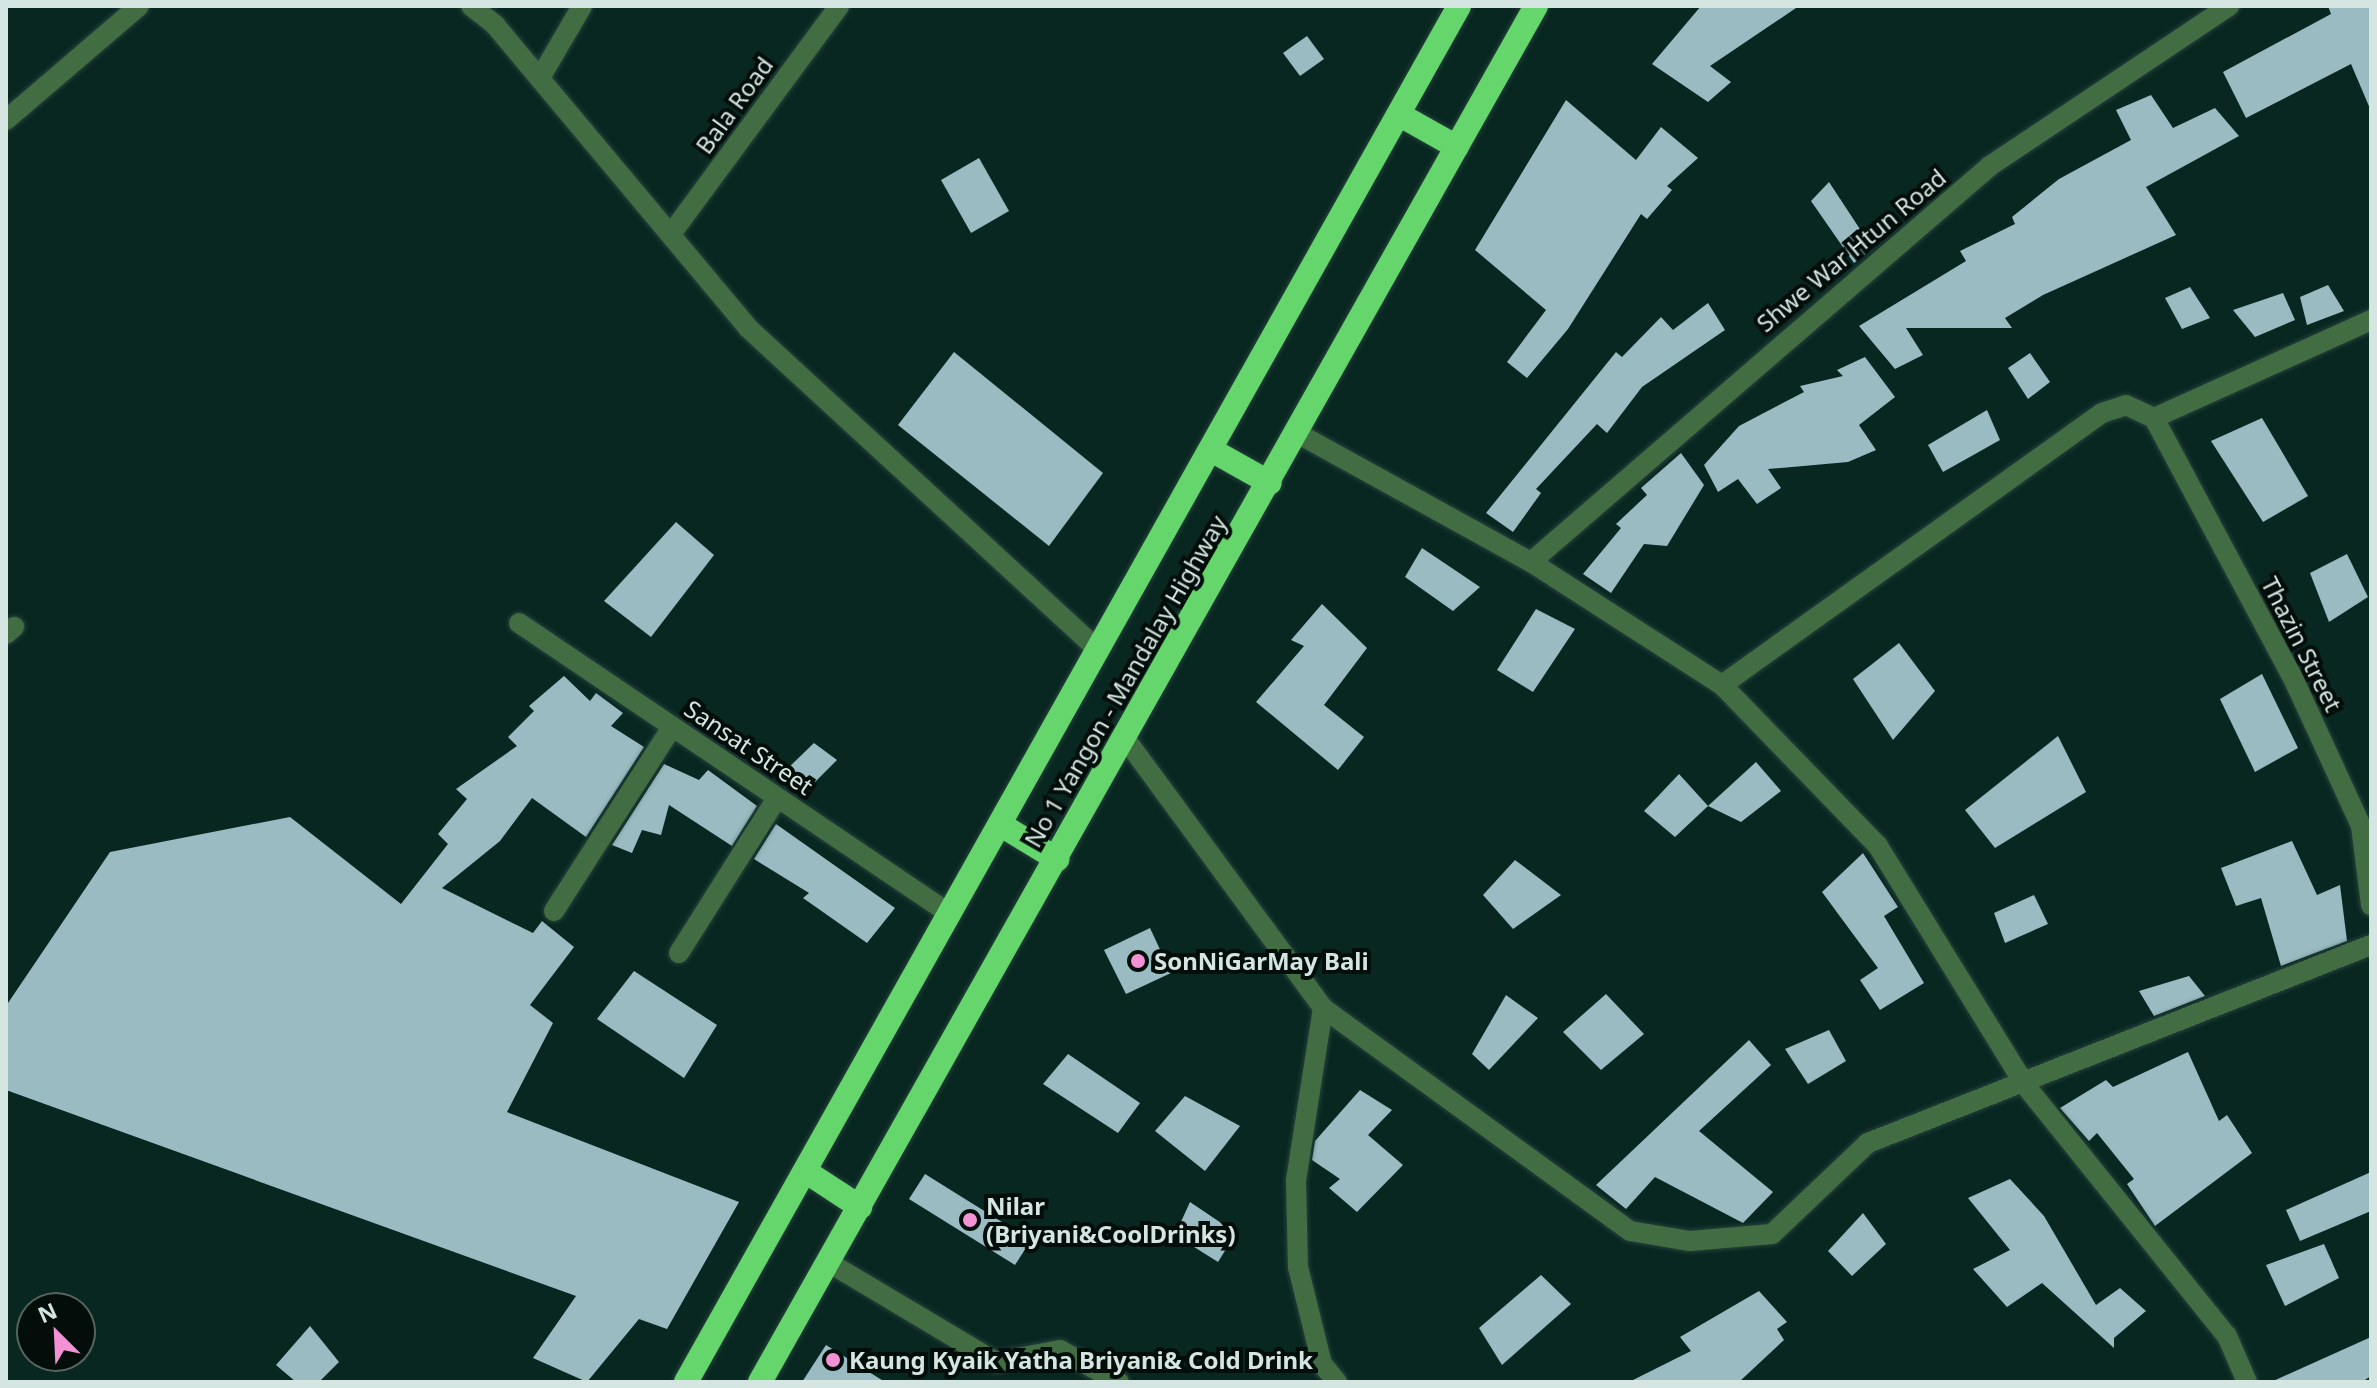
<!DOCTYPE html>
<style>
body{margin:0}
#map{position:relative;width:2377px;height:1388px;overflow:hidden;background:#092721;font-family:"Noto Sans",sans-serif}
div>[style]{position:absolute}
.building>*{inset:0;background:#99bbc1}
.roads{filter:drop-shadow(0 0 2px #26423c) drop-shadow(0 0 2px #26423c)}
.minor>*{height:20px;margin:-10px;padding:0 10px;transform-origin:10px;border-radius:10px;background:#426d43}
.highway>*{height:24px;margin:-12px;padding:0 12px;transform-origin:12px;border-radius:12px;background:#65d66c}
.dots>*{width:22px;height:22px;translate:-50% -50%;box-sizing:border-box;border:4px solid #030e0b;border-radius:50%}
span{translate:-50% -50%;white-space:nowrap;text-align:center;line-height:1.15;-webkit-text-stroke:8px #030e0b;paint-order:stroke}
.street-label{font-size:24px;color:#d5e5e1}
.poi-label{font-size:24px;color:#d5e5e1;font-weight:700}
.left{translate:0 -50%;text-align:left}
.frame{position:absolute;inset:0;border:8px solid #d5e5e1;pointer-events:none}
.north{position:absolute;left:16px;top:1292px;width:80px;height:80px;box-sizing:border-box;background:#030e0b;border:2px solid #576461;border-radius:50%;rotate:336deg;font-size:22px;font-weight:700;line-height:32px;text-align:center;color:#d5e5e1}
.north::after{content:'';display:block;margin:auto;width:28px;height:36px;background:#f391d5;clip-path:polygon(50% 0,100% 100%,50% 72%,0 100%)}
</style>
<div id="map">
<div class="building">
<i style="clip-path:polygon(1701px 6px,1799px 6px,1710px 66px,1731px 82px,1708px 102px,1652px 64px)"></i>
<i style="clip-path:polygon(2328px 6px,2371px 6px,2371px 111px,2351px 64px,2246px 118px,2223px 72px,2331px 14px)"></i>
<i style="clip-path:polygon(1307px 36px,1324px 59px,1300px 76px,1283px 53px)"></i>
<i style="clip-path:polygon(2151px 95px,2173px 128px,2215px 108px,2239px 136px,2146px 187px,2176px 235px,2043px 295px,2005px 318px,2012px 328px,1906px 328px,1923px 355px,1895px 369px,1859px 326px,1966px 261px,1960px 251px,2015px 224px,2012px 217px,2059px 179px,2131px 140px,2116px 110px)"></i>
<i style="clip-path:polygon(1566px 100px,1636px 160px,1661px 127px,1698px 158px,1667px 186px,1672px 190px,1647px 219px,1641px 214px,1568px 329px,1527px 378px,1507px 362px,1546px 310px,1475px 250px)"></i>
<i style="clip-path:polygon(979px 158px,1009px 211px,971px 233px,941px 180px)"></i>
<i style="clip-path:polygon(1829px 182px,1873px 249px,1854px 263px,1811px 201px)"></i>
<i style="clip-path:polygon(2328px 285px,2344px 311px,2307px 325px,2300px 297px)"></i>
<i style="clip-path:polygon(2190px 287px,2210px 318px,2182px 329px,2165px 298px)"></i>
<i style="clip-path:polygon(2283px 293px,2295px 320px,2255px 337px,2233px 310px)"></i>
<i style="clip-path:polygon(1708px 303px,1725px 330px,1642px 387px,1607px 433px,1597px 424px,1536px 489px,1541px 493px,1513px 532px,1486px 513px,1616px 352px,1622px 357px,1661px 317px,1673px 330px)"></i>
<i style="clip-path:polygon(954px 352px,1103px 473px,1049px 546px,898px 425px)"></i>
<i style="clip-path:polygon(2030px 353px,2050px 382px,2028px 399px,2008px 368px)"></i>
<i style="clip-path:polygon(1865px 357px,1895px 397px,1859px 425px,1876px 450px,1848px 462px,1768px 469px,1781px 488px,1757px 504px,1738px 479px,1718px 492px,1704px 465px,1739px 426px,1804px 392px,1800px 386px,1843px 376px,1837px 370px)"></i>
<i style="clip-path:polygon(1987px 410px,2000px 440px,1943px 472px,1928px 445px)"></i>
<i style="clip-path:polygon(2262px 418px,2308px 496px,2263px 522px,2211px 441px)"></i>
<i style="clip-path:polygon(1681px 453px,1704px 485px,1667px 546px,1644px 544px,1611px 593px,1583px 574px,1621px 528px,1616px 524px,1647px 495px,1641px 488px)"></i>
<i style="clip-path:polygon(676px 522px,714px 555px,651px 637px,604px 601px)"></i>
<i style="clip-path:polygon(1422px 548px,1480px 587px,1453px 611px,1405px 577px)"></i>
<i style="clip-path:polygon(2347px 554px,2368px 597px,2329px 622px,2310px 573px)"></i>
<i style="clip-path:polygon(1322px 604px,1367px 648px,1324px 705px,1364px 737px,1338px 770px,1256px 702px,1304px 646px,1291px 640px)"></i>
<i style="clip-path:polygon(1536px 609px,1575px 629px,1533px 692px,1497px 670px)"></i>
<i style="clip-path:polygon(1899px 643px,1935px 691px,1893px 740px,1853px 679px)"></i>
<i style="clip-path:polygon(2262px 674px,2298px 748px,2255px 772px,2220px 699px)"></i>
<i style="clip-path:polygon(564px 676px,590px 701px,596px 693px,623px 713px,611px 726px,644px 747px,586px 837px,532px 798px,500px 841px,442px 888px,533px 933px,542px 921px,574px 947px,530px 1005px,553px 1023px,507px 1112px,739px 1202px,667px 1329px,639px 1319px,587px 1382px,533px 1358px,576px 1296px,6px 1090px,6px 1006px,110px 852px,290px 817px,401px 904px,448px 844px,438px 834px,467px 799px,456px 789px,517px 746px,508px 737px,534px 711px,529px 706px)"></i>
<i style="clip-path:polygon(2058px 736px,2086px 792px,1995px 848px,1965px 810px)"></i>
<i style="clip-path:polygon(814px 743px,837px 760px,806px 791px,786px 770px)"></i>
<i style="clip-path:polygon(1756px 762px,1781px 791px,1741px 822px,1708px 806px)"></i>
<i style="clip-path:polygon(664px 764px,699px 780px,708px 770px,757px 806px,732px 846px,669px 805px,661px 835px,642px 830px,632px 853px,612px 845px)"></i>
<i style="clip-path:polygon(1679px 774px,1708px 806px,1675px 837px,1644px 811px)"></i>
<i style="clip-path:polygon(776px 824px,895px 908px,867px 943px,803px 898px,809px 893px,754px 859px)"></i>
<i style="clip-path:polygon(2292px 841px,2317px 895px,2340px 885px,2347px 941px,2281px 966px,2261px 898px,2236px 906px,2221px 868px)"></i>
<i style="clip-path:polygon(1863px 853px,1898px 907px,1884px 916px,1924px 983px,1880px 1010px,1860px 980px,1878px 968px,1822px 892px)"></i>
<i style="clip-path:polygon(1515px 860px,1561px 895px,1513px 929px,1483px 895px)"></i>
<i style="clip-path:polygon(2034px 895px,2048px 924px,2005px 943px,1994px 913px)"></i>
<i style="clip-path:polygon(1150px 928px,1171px 973px,1126px 994px,1104px 950px)"></i>
<i style="clip-path:polygon(634px 971px,717px 1025px,684px 1078px,597px 1019px)"></i>
<i style="clip-path:polygon(2189px 976px,2205px 996px,2154px 1016px,2139px 991px)"></i>
<i style="clip-path:polygon(1606px 994px,1644px 1034px,1601px 1070px,1563px 1032px)"></i>
<i style="clip-path:polygon(1506px 995px,1538px 1018px,1489px 1070px,1472px 1054px)"></i>
<i style="clip-path:polygon(1829px 1030px,1846px 1061px,1808px 1084px,1785px 1049px)"></i>
<i style="clip-path:polygon(1749px 1040px,1771px 1065px,1699px 1131px,1773px 1192px,1743px 1223px,1655px 1177px,1626px 1209px,1596px 1185px)"></i>
<i style="clip-path:polygon(2188px 1052px,2219px 1121px,2227px 1115px,2252px 1153px,2155px 1226px,2127px 1184px,2134px 1179px,2097px 1133px,2089px 1141px,2060px 1108px,2106px 1080px,2113px 1087px)"></i>
<i style="clip-path:polygon(1068px 1054px,1140px 1103px,1118px 1133px,1043px 1084px)"></i>
<i style="clip-path:polygon(1360px 1090px,1392px 1110px,1368px 1135px,1403px 1165px,1357px 1212px,1329px 1188px,1340px 1179px,1312px 1160px,1315px 1141px)"></i>
<i style="clip-path:polygon(1185px 1096px,1240px 1126px,1205px 1171px,1155px 1131px)"></i>
<i style="clip-path:polygon(2371px 1172px,2371px 1211px,2300px 1241px,2286px 1210px)"></i>
<i style="clip-path:polygon(925px 1174px,1031px 1240px,1015px 1265px,909px 1199px)"></i>
<i style="clip-path:polygon(2010px 1179px,2044px 1216px,2096px 1305px,2120px 1288px,2146px 1311px,2114px 1338px,2114px 1348px,2042px 1283px,2007px 1307px,1973px 1269px,2010px 1250px,1968px 1198px)"></i>
<i style="clip-path:polygon(1190px 1202px,1236px 1233px,1218px 1262px,1175px 1235px)"></i>
<i style="clip-path:polygon(1863px 1213px,1886px 1244px,1852px 1276px,1828px 1251px)"></i>
<i style="clip-path:polygon(2324px 1244px,2339px 1278px,2285px 1306px,2266px 1265px)"></i>
<i style="clip-path:polygon(1541px 1275px,1571px 1304px,1502px 1365px,1479px 1328px)"></i>
<i style="clip-path:polygon(1759px 1291px,1787px 1322px,1777px 1329px,1784px 1340px,1739px 1382px,1629px 1382px,1691px 1351px,1680px 1337px)"></i>
<i style="clip-path:polygon(310px 1326px,339px 1362px,319px 1382px,296px 1382px,276px 1365px)"></i>
<i style="clip-path:polygon(2371px 1337px,2371px 1376px,2362px 1382px,2271px 1382px)"></i>
<i style="clip-path:polygon(826px 1345px,885px 1382px,802px 1382px)"></i>
</div>
<div class="roads">
<div class="minor">
<i style="left:471px;top:6px;width:31px;rotate:38deg"></i>
<i style="left:495px;top:25px;width:395px;rotate:50.1deg"></i>
<i style="left:748px;top:328px;width:477px;rotate:42.6deg"></i>
<i style="left:540px;top:78px;width:83px;rotate:-59.7deg"></i>
<i style="left:6px;top:120px;width:175px;rotate:-40.6deg"></i>
<i style="left:671px;top:234px;width:283px;rotate:-53.6deg"></i>
<i style="left:2154px;top:418px;width:295px;rotate:61.9deg"></i>
<i style="left:2293px;top:678px;width:163px;rotate:65.3deg"></i>
<i style="left:2361px;top:826px;width:80px;rotate:82.8deg"></i>
<i style="left:1297px;top:433px;width:267px;rotate:28.9deg"></i>
<i style="left:1531px;top:562px;width:227px;rotate:32.8deg"></i>
<i style="left:1722px;top:685px;width:224px;rotate:45.9deg"></i>
<i style="left:1878px;top:846px;width:281px;rotate:58.4deg"></i>
<i style="left:2025px;top:1085px;width:322px;rotate:51.2deg"></i>
<i style="left:2227px;top:1336px;width:50px;rotate:66.5deg"></i>
<i style="left:1531px;top:562px;width:606px;rotate:-40.79deg"></i>
<i style="left:1990px;top:166px;width:288px;rotate:-33.8deg"></i>
<i style="left:519px;top:623px;width:520px;rotate:34.03deg"></i>
<i style="left:6px;top:634px;width:11px;rotate:-41deg"></i>
<i style="left:1722px;top:685px;width:467px;rotate:-35.6deg"></i>
<i style="left:2102px;top:413px;width:25px;rotate:-18deg"></i>
<i style="left:2126px;top:405px;width:31px;rotate:25deg"></i>
<i style="left:2154px;top:418px;width:238px;rotate:-24.3deg"></i>
<i style="left:1127px;top:741px;width:331px;rotate:53.7deg"></i>
<i style="left:1323px;top:1008px;width:379px;rotate:36deg"></i>
<i style="left:1630px;top:1231px;width:61px;rotate:9.5deg"></i>
<i style="left:1690px;top:1241px;width:82px;rotate:-4.9deg"></i>
<i style="left:1772px;top:1234px;width:132px;rotate:-43.5deg"></i>
<i style="left:1868px;top:1143px;width:541px;rotate:-21.49deg"></i>
<i style="left:554px;top:911px;width:219px;rotate:-57.3deg"></i>
<i style="left:679px;top:953px;width:183px;rotate:-57.7deg"></i>
<i style="left:1323px;top:1008px;width:175px;rotate:98.9deg"></i>
<i style="left:1296px;top:1181px;width:86px;rotate:88.7deg"></i>
<i style="left:1298px;top:1267px;width:100px;rotate:76.1deg"></i>
<i style="left:1322px;top:1364px;width:23px;rotate:50deg"></i>
<i style="left:828px;top:1262px;width:196px;rotate:30.8deg"></i>
<i style="left:996px;top:1362px;width:65px;rotate:-10.6deg"></i>
<i style="left:1060px;top:1350px;width:67px;rotate:28.5deg"></i>
</div>
<div class="highway">
<i style="left:1400px;top:115px;width:65px;rotate:29.3deg"></i>
<i style="left:1213px;top:451px;width:65px;rotate:29.3deg"></i>
<i style="left:1001px;top:825px;width:66px;rotate:31.3deg"></i>
<i style="left:805px;top:1171px;width:66px;rotate:33.2deg"></i>
<i style="left:686px;top:1382px;width:1578px;rotate:-60.67deg"></i>
<i style="left:760px;top:1382px;width:1580px;rotate:-60.58deg"></i>
</div>
</div>
<div class="dots">
<i style="left:1138px;top:961px;background:#f391d5"></i>
<i style="left:970px;top:1220px;background:#f391d5"></i>
<i style="left:833px;top:1360px;background:#f391d5"></i>
</div>
<div class="street-label">
<span style="left:734px;top:105px;rotate:-54deg">Bala Road</span>
<span style="left:1851px;top:250px;rotate:-40deg">Shwe War Htun Road</span>
<span style="left:2302px;top:644px;rotate:63deg">Thazin Street</span>
<span style="left:1125px;top:681px;rotate:-60deg">No 1 Yangon - Mandalay Highway</span>
<span style="left:749px;top:747px;rotate:34deg">Sansat Street</span>
</div>
<div class="poi-label">
<span class="left" style="left:1154px;top:961px">SonNiGarMay Bali</span>
<span class="left" style="left:986px;top:1220px">Nilar<br>(Briyani&amp;CoolDrinks)</span>
<span class="left" style="left:849px;top:1360px">Kaung Kyaik Yatha Briyani&amp; Cold Drink</span>
</div>
<div class="frame"></div>
<div class="north">N</div>
</div>
